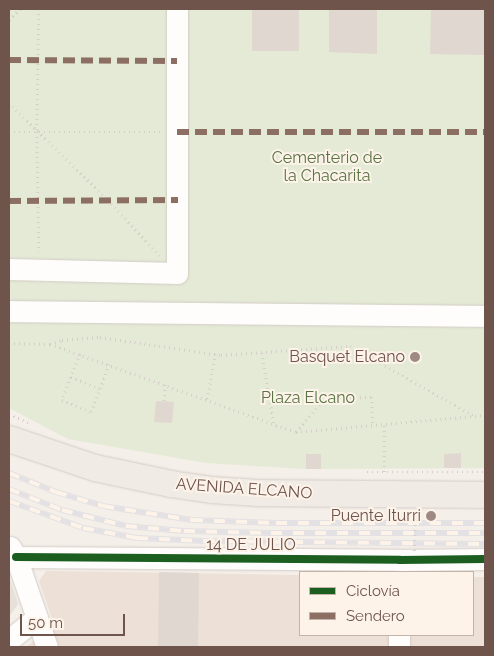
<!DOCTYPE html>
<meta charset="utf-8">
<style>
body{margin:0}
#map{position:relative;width:494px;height:656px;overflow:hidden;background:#f5efe9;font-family:Raleway,sans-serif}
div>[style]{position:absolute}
.residential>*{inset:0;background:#ede0d7}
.industrial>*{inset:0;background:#e6dfda}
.green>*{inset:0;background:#e4ead5}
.building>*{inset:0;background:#e1d7d1}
.path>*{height:2.5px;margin-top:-1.25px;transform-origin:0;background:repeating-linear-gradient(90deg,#d6ceca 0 1px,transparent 0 5px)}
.roads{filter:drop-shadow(0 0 1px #d3ccc7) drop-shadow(0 0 1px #d3ccc7)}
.minor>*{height:21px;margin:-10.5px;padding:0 10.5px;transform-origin:10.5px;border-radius:10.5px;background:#fefdfc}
.major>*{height:26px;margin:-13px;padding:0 13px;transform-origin:13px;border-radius:13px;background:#f1ebe5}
.rail>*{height:5.5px;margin-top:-2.75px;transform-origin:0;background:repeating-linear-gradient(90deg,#fdf3e9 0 11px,#e3e1e3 0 22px);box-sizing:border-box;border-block:1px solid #e3e1e3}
.path-bridge>*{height:2.5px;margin-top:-1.25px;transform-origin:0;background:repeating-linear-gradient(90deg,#d6ceca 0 1px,transparent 0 5px)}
.quiet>*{height:6px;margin-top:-3px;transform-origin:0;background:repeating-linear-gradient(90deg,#8d6e63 0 12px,transparent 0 18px)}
.cycleway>*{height:8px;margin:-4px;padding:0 4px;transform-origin:4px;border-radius:4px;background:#1b5e20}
.dots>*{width:14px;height:14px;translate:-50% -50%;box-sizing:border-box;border:2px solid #fdf3e9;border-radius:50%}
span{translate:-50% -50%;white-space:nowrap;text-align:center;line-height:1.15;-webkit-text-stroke:4px #fdf3e9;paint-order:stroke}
.park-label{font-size:16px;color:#597445}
.poi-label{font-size:16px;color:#6f544c}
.right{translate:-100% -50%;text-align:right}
.street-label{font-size:16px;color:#6f544c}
.frame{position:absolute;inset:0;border:10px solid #6f544c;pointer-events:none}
.legend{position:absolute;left:299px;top:571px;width:175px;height:65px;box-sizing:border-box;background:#fdf3e9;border:1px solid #c4b3aa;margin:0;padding:6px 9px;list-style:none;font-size:15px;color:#6f544c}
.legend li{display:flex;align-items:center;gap:10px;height:25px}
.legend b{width:25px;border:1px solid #c4b3aa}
.scale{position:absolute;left:20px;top:614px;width:105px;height:22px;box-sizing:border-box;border:2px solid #6f544c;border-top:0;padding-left:6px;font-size:15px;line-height:18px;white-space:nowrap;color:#6f544c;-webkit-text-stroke:4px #fdf3e9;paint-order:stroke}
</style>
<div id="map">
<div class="residential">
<i style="clip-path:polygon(46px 571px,300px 575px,300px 635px,473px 635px,473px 577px,485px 577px,485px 647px,26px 647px,54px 624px,39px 581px)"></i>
</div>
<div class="industrial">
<i style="clip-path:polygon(9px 577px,18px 604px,9px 617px)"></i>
</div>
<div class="green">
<i style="clip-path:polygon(9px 9px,485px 9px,485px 468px,306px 469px,206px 463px,68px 439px,9px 408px)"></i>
</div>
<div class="building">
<i style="clip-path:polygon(252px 9px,299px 9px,299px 51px,252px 51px)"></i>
<i style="clip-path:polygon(329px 9px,377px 9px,377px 54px,329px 52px)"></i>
<i style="clip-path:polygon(431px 9px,485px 9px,485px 55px,430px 54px)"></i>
<i style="clip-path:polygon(156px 401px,174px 402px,172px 423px,154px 422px)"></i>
<i style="clip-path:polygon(461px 453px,461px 468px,444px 468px,444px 454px)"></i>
<i style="clip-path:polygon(306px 454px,321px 454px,321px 469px,306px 469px)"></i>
<i style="clip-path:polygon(159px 572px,199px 573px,198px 647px,158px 647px)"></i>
</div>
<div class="path">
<i style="left:39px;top:9px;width:123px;rotate:90.9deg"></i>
<i style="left:37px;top:132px;width:120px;rotate:89deg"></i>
<i style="left:9px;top:20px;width:16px;rotate:-45deg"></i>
<i style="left:9px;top:103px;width:139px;rotate:44.4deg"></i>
<i style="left:108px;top:200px;width:76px;rotate:47.1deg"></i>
<i style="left:9px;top:132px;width:151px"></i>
<i style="left:9px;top:343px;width:41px;rotate:1.4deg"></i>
<i style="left:50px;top:344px;width:261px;rotate:19.7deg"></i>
<i style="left:296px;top:432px;width:190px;rotate:-5.1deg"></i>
<i style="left:50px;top:344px;width:13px;rotate:-18deg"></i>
<i style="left:62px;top:340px;width:38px;rotate:-5deg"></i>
<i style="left:100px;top:337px;width:122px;rotate:8.5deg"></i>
<i style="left:221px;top:355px;width:129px;rotate:-4deg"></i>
<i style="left:350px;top:346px;width:141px;rotate:29.3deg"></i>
<i style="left:262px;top:353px;width:72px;rotate:80.4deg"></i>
<i style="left:9px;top:354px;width:3px;rotate:90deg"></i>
<i style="left:80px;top:354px;width:49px;rotate:111.4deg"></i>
<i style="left:62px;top:400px;width:31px;rotate:22deg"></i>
<i style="left:91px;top:412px;width:51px;rotate:-69.4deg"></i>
<i style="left:71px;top:377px;width:31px;rotate:22deg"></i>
<i style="left:207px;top:399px;width:46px;rotate:-79.9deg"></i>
<i style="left:164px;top:401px;width:17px;rotate:-87deg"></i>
<i style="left:9px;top:414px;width:24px;rotate:24deg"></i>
<i style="left:296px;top:432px;width:45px;rotate:-49.5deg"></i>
<i style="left:325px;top:398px;width:47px;rotate:-1.2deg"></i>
<i style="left:372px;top:397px;width:28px;rotate:88deg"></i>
<i style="left:367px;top:472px;width:118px"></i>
<i style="left:384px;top:472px;width:48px;rotate:-90deg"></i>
<i style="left:383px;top:515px;width:1px;rotate:90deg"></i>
<i style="left:383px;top:516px;width:32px;rotate:2deg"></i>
</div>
<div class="roads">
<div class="minor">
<i style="left:9px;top:269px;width:168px;rotate:1.4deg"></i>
<i style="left:177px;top:273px;width:264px;rotate:-90deg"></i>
<i style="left:9px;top:311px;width:476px;rotate:0.6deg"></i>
<i style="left:10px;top:547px;width:12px;rotate:59deg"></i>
<i style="left:16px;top:557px;width:95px;rotate:71deg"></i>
<i style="left:16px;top:557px;width:384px;rotate:0.4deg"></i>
<i style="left:400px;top:560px;width:85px;rotate:-0.7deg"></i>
<i style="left:9px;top:640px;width:36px;rotate:-39deg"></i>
<i style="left:399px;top:647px;width:12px;rotate:-90deg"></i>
</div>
<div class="major">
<i style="left:9px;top:439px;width:91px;rotate:18.6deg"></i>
<i style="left:95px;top:468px;width:78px;rotate:11.9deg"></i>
<i style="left:171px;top:484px;width:41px;rotate:8.3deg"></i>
<i style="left:212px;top:490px;width:46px;rotate:3.7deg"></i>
<i style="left:258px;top:493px;width:227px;rotate:0.5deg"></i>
</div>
</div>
<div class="rail">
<i style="left:9px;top:473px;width:51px;rotate:22deg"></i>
<i style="left:56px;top:492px;width:49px;rotate:16.6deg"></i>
<i style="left:103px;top:506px;width:90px;rotate:8.9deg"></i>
<i style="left:192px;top:520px;width:84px;rotate:2deg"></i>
<i style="left:276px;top:523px;width:209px"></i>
<i style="left:9px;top:489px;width:57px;rotate:21.6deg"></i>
<i style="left:62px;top:510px;width:66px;rotate:14deg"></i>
<i style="left:126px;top:526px;width:58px;rotate:4.9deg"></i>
<i style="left:184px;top:531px;width:87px;rotate:1.3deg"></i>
<i style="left:271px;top:533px;width:214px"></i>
<i style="left:9px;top:501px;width:79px;rotate:20deg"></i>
<i style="left:83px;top:528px;width:55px;rotate:10.5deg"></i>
<i style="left:137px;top:538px;width:67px;rotate:2.6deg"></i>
<i style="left:204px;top:541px;width:281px;rotate:0.6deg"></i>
</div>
<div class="path-bridge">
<i style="left:414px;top:551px;width:34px;rotate:-88deg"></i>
</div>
<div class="quiet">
<i style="left:9px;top:60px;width:168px;rotate:0.3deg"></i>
<i style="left:177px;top:132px;width:308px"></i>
<i style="left:9px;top:201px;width:169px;rotate:-0.3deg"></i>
</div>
<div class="cycleway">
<i style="left:16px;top:557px;width:384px;rotate:0.4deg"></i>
<i style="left:400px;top:560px;width:85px;rotate:-0.7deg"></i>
</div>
<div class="dots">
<i style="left:415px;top:357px;background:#9e8a83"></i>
<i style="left:431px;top:516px;background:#9e8a83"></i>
</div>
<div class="park-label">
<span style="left:327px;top:167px">Cementerio de<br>la Chacarita</span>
<span style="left:308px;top:398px">Plaza Elcano</span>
</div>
<div class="poi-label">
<span class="right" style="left:405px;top:357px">Basquet Elcano</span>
<span class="right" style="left:421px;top:516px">Puente Iturri</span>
</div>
<div class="street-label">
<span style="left:244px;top:489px;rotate:4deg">AVENIDA ELCANO</span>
<span style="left:251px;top:545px">14 DE JULIO</span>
</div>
<div class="frame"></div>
<ul class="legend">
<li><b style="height:6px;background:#1b5e20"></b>Ciclovía</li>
<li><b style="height:6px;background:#8d6e63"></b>Sendero</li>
</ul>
<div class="scale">50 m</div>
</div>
